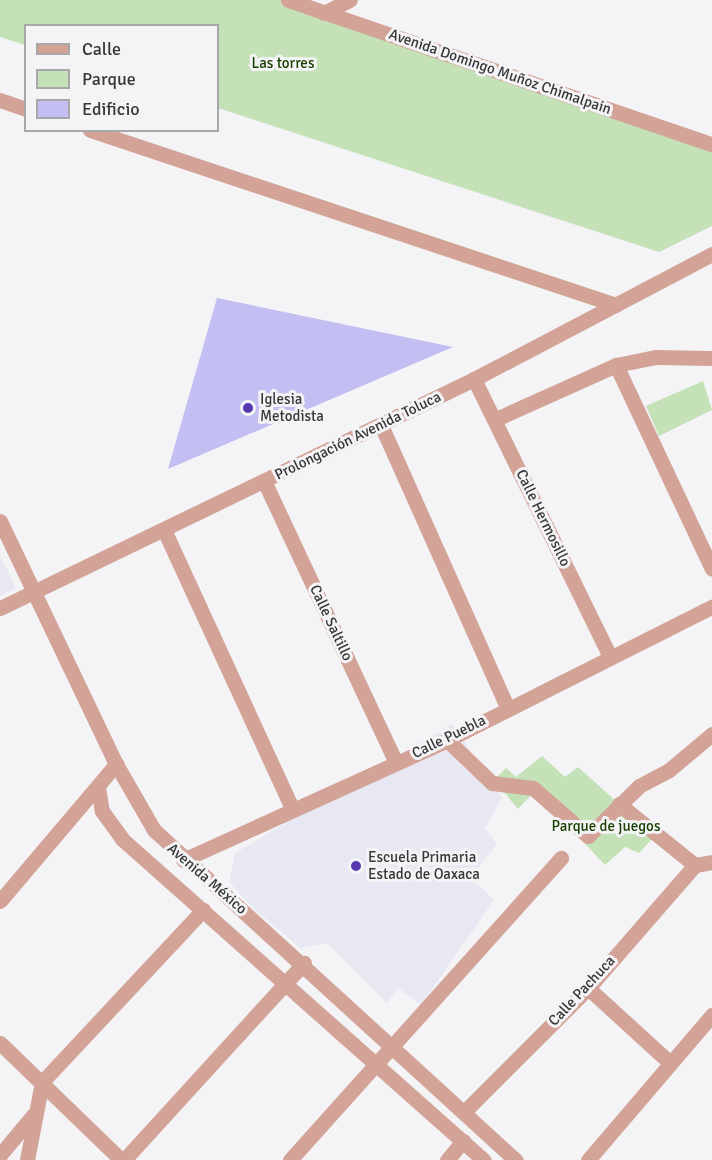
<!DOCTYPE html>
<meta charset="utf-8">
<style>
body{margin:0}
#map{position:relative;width:712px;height:1160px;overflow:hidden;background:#f4f4f7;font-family:Signika,sans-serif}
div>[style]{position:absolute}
.built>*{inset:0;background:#e8e8f2}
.green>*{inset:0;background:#c4e1b8}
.building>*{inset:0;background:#c4bff2}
.street>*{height:15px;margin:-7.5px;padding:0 7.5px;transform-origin:7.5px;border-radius:7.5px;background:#d3a398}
.dots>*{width:16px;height:16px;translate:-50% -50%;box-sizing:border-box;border:3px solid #f4f4f7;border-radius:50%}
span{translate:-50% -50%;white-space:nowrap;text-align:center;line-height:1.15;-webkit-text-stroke:6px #f4f4f7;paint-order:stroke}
.park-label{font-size:15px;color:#194000}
.street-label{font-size:15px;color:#373738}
.poi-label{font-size:15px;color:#373738}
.left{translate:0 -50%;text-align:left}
.legend{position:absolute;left:24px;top:24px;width:195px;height:108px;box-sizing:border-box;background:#f4f4f7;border:2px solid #a8a8ab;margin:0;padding:8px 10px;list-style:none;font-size:18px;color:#373738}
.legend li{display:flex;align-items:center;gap:12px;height:30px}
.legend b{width:30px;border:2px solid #a8a8ab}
</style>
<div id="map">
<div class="built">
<i style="clip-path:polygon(0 555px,16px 588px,0 596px)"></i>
<i style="clip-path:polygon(452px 724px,502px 798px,485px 828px,497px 844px,471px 878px,494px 900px,421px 1005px,398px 988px,387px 1003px,327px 943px,300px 948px,254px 909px,229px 882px,235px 853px)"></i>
</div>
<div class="green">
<i style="clip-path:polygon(0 0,289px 0,712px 146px,712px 226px,659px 252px,218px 108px,218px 26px,26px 26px,25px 45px,0 37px)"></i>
<i style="clip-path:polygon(703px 381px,712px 410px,659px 436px,646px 406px)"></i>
<i style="clip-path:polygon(542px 756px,565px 777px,578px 767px,655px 836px,639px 853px,625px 847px,605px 865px,535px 791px,518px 809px,494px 780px,506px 768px,516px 777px)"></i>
</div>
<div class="building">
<i style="clip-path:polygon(217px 298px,453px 347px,168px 469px)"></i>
</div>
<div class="street">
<i style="left:288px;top:0;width:448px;rotate:18.8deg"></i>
<i style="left:324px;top:13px;width:29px;rotate:-27deg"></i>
<i style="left:0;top:100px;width:28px;rotate:19deg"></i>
<i style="left:90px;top:130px;width:554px;rotate:18.4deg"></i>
<i style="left:616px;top:365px;width:225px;rotate:64.8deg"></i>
<i style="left:474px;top:379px;width:309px;rotate:63.9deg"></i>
<i style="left:496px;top:419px;width:132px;rotate:-24.2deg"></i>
<i style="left:616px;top:365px;width:41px;rotate:-11.3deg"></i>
<i style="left:656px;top:357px;width:56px;rotate:1deg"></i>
<i style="left:381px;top:425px;width:309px;rotate:65.9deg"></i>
<i style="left:265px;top:483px;width:309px;rotate:64.9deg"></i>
<i style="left:0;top:521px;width:269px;rotate:64.5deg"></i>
<i style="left:116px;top:764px;width:76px;rotate:60.1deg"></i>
<i style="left:154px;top:830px;width:490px;rotate:42.4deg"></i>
<i style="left:165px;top:532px;width:306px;rotate:65.3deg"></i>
<i style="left:0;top:608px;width:526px;rotate:-25.79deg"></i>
<i style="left:474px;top:379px;width:269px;rotate:-27.7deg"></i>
<i style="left:447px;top:740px;width:62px;rotate:43.7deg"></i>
<i style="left:492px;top:783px;width:41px;rotate:7deg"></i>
<i style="left:533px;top:788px;width:73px;rotate:41.1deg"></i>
<i style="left:588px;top:836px;width:71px;rotate:-44.4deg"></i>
<i style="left:639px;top:786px;width:34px;rotate:-28deg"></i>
<i style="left:669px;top:770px;width:56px;rotate:-39.9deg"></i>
<i style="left:98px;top:787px;width:24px;rotate:81deg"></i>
<i style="left:102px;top:811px;width:34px;rotate:54deg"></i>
<i style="left:122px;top:839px;width:484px;rotate:41.6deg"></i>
<i style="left:619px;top:804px;width:97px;rotate:38.8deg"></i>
<i style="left:695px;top:865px;width:17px;rotate:-10deg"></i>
<i style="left:183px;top:860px;width:290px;rotate:-24.4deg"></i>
<i style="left:447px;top:740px;width:297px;rotate:-26.7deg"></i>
<i style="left:0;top:901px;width:180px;rotate:-49.7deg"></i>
<i style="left:588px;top:988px;width:111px;rotate:42.4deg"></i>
<i style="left:0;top:1043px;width:168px;rotate:44deg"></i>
<i style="left:464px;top:1112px;width:175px;rotate:-45deg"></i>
<i style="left:588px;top:988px;width:163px;rotate:-49deg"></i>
<i style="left:0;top:1155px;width:53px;rotate:-50.3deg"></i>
<i style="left:27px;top:1160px;width:79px;rotate:-79.1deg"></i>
<i style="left:42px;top:1082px;width:236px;rotate:-46.9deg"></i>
<i style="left:124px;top:1160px;width:267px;rotate:-47.6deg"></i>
<i style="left:290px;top:1160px;width:406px;rotate:-48.1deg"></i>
<i style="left:447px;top:1160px;width:25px;rotate:-50deg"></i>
<i style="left:588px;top:1160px;width:191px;rotate:-49.5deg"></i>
</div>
<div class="dots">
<i style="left:248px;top:408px;background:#5639b1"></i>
<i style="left:356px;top:866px;background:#5639b1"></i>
</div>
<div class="park-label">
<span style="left:283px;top:64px">Las torres</span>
<span style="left:606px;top:827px">Parque de juegos</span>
</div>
<div class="street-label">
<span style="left:500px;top:72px;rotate:19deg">Avenida Domingo Muñoz Chimalpain</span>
<span style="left:358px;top:436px;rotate:-26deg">Prolongación Avenida Toluca</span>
<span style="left:543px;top:518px;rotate:64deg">Calle Hermosillo</span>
<span style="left:331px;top:623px;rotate:65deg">Calle Saltillo</span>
<span style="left:449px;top:737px;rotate:-26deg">Calle Puebla</span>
<span style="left:207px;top:879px;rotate:41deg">Avenida México</span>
<span style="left:582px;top:991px;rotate:-47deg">Calle Pachuca</span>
</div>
<div class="poi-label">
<span class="left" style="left:260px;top:408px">Iglesia<br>Metodista</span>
<span class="left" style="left:368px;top:866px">Escuela Primaria<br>Estado de Oaxaca</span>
</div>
<ul class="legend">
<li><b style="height:8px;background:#d3a398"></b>Calle</li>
<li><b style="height:16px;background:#c4e1b8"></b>Parque</li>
<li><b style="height:16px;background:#c4bff2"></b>Edificio</li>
</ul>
</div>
